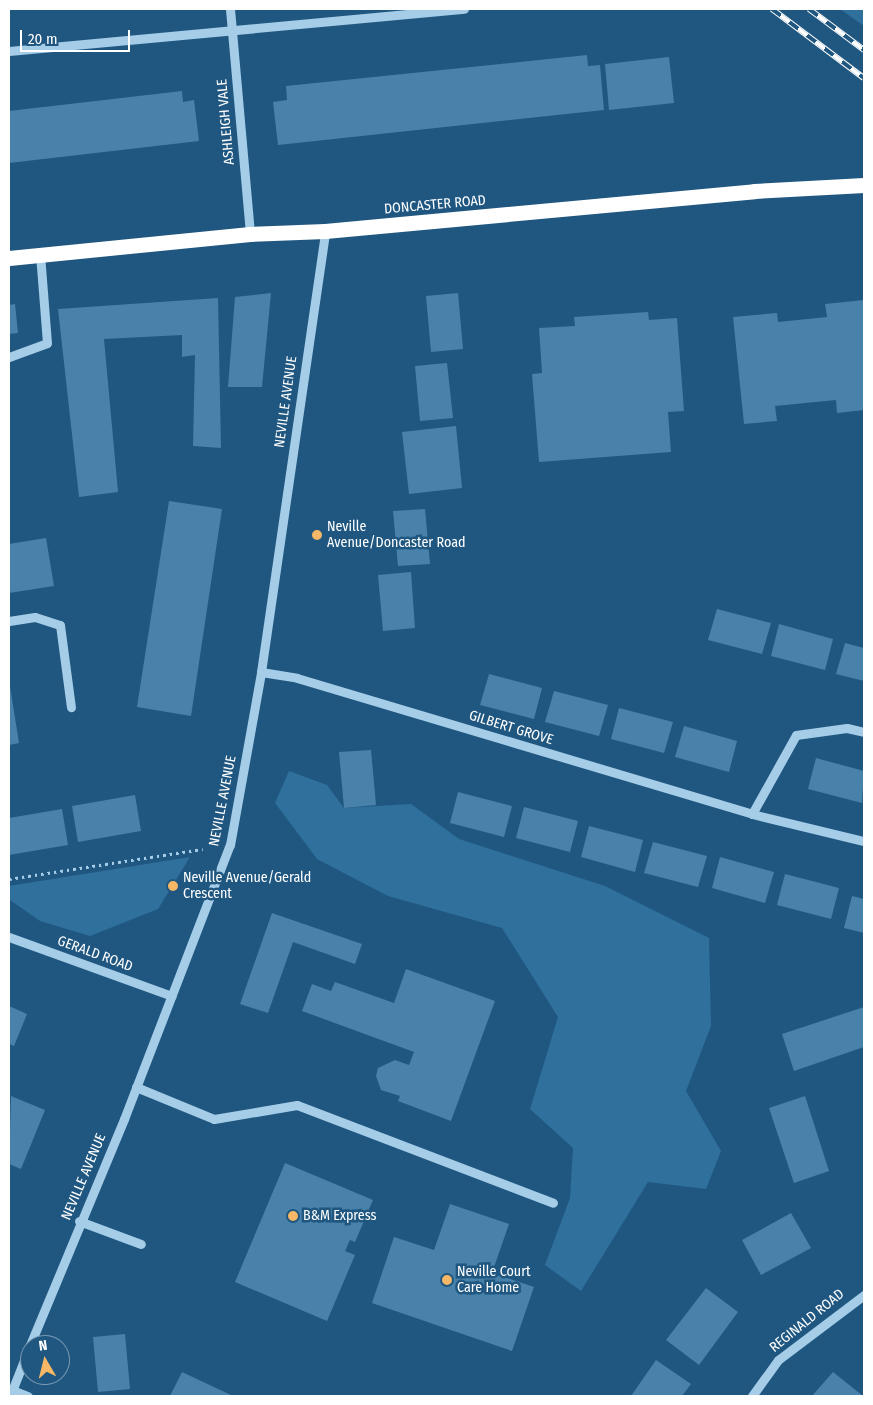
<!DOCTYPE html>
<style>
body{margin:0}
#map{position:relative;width:873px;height:1405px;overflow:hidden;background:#205781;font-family:"Fira Sans Condensed",sans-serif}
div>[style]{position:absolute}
.green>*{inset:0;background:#2f709d}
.building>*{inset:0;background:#4881aa}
.path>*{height:3px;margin-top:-1.5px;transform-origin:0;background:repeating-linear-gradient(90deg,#a5cde8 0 2.5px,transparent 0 6.5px)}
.minor>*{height:9px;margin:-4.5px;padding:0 4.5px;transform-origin:4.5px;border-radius:4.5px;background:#a5cde8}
.highway>*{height:15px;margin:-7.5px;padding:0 7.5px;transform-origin:7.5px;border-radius:7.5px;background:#fff}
.rail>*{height:5.5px;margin-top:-2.75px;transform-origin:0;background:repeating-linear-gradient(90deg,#205781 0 11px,#fff 0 22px);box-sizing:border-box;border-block:1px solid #fff}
.dots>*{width:14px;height:14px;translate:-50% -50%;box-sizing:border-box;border:2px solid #205781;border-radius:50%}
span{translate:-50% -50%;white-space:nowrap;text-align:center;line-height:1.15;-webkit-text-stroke:5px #205781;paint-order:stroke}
.street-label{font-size:14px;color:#fff}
.poi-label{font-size:14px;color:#fff}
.left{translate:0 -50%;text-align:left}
.frame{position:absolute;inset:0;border:10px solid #fff;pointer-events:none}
.north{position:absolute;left:20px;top:1335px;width:50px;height:50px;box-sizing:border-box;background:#205781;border:1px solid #799ab3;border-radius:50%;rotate:352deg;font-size:14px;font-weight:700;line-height:20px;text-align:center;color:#fff}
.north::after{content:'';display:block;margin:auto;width:18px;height:22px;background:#f6b866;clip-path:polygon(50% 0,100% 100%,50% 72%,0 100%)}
.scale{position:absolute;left:20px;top:30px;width:110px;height:22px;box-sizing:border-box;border:2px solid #fff;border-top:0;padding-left:6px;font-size:15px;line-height:18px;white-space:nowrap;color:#fff;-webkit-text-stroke:4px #205781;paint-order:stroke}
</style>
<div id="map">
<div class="green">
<i style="clip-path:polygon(840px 9px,864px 9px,864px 26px)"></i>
<i style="clip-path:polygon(289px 771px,327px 785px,344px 808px,411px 804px,459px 839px,605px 886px,709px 938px,711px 1026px,686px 1091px,721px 1151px,706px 1189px,648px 1182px,581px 1291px,545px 1265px,570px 1198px,573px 1148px,530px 1109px,558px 1017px,502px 928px,388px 896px,317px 859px,275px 803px)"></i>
<i style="clip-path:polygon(190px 857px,158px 909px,90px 936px,40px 921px,10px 900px,9px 886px)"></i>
</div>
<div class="building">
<i style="clip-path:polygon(587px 55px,588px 66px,600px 65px,604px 110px,278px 145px,273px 102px,287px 100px,286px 86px)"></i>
<i style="clip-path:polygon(669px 57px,674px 103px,609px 110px,605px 64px)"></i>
<i style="clip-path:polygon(182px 91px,183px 102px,194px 100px,199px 141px,9px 163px,9px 111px)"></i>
<i style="clip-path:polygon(271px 293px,262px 387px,228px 387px,235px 297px)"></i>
<i style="clip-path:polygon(458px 293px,463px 349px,431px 352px,426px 296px)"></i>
<i style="clip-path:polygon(218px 298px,221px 448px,193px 446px,195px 355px,182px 357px,182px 335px,104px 339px,118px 492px,79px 497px,58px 309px)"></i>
<i style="clip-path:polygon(864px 300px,864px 410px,837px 413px,836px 400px,775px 406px,777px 421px,744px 424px,733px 317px,777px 313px,778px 322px,827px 317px,825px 304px)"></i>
<i style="clip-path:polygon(15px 304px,18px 333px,9px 334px,9px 305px)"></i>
<i style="clip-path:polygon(648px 312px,649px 320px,677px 318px,684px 411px,668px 412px,671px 452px,539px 462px,532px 374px,542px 373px,539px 328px,575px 326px,574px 317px)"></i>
<i style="clip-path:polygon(447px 363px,453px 418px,420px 421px,415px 366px)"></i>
<i style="clip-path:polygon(456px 426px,462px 488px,409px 494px,402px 432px)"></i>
<i style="clip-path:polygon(169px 501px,222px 509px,191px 716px,137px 707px)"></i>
<i style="clip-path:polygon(425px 509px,430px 564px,398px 566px,393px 511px)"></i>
<i style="clip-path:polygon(46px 538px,54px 586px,9px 593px,9px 544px)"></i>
<i style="clip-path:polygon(411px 572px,415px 628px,383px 631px,378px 575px)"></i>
<i style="clip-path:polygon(717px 609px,771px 623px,762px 654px,708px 640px)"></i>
<i style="clip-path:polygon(779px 624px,833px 639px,825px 670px,771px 656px)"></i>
<i style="clip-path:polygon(845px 643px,864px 648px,864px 681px,836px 674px)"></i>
<i style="clip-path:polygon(489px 674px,542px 688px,534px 719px,480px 705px)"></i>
<i style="clip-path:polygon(9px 680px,19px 743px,9px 745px)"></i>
<i style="clip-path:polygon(554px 691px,608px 705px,599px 736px,545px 722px)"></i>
<i style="clip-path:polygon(619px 708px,673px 722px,664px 753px,611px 739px)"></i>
<i style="clip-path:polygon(684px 726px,737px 741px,729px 772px,675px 757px)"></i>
<i style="clip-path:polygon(371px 750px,376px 805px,344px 808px,339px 752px)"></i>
<i style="clip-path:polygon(816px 758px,864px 771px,862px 803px,808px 789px)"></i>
<i style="clip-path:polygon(458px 792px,512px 806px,504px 837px,450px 823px)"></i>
<i style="clip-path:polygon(135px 795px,141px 831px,78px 842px,72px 806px)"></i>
<i style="clip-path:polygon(524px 807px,578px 821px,570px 852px,516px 838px)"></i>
<i style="clip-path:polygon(62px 809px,68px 845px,9px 855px,9px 818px)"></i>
<i style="clip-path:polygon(589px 826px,643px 840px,635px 872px,581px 857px)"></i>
<i style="clip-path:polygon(653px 842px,707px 856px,698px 887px,644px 873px)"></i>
<i style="clip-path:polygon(720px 857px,774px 872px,765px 903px,712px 888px)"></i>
<i style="clip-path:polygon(785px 874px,839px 888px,831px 919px,777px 905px)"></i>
<i style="clip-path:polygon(852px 896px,864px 899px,864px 933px,844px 928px)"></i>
<i style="clip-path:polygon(272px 913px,362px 944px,355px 964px,293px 942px,268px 1013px,240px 1004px)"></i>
<i style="clip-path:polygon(406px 969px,495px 1001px,451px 1121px,398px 1101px,400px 1096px,381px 1090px,376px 1076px,378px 1068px,395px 1060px,409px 1065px,414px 1052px,302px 1011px,312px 984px,331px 991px,335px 982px,394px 1003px)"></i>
<i style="clip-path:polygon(9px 1006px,27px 1014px,14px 1046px,9px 1044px)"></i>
<i style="clip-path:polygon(864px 1007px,864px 1047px,794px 1071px,782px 1034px)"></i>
<i style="clip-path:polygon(11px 1096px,45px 1110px,21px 1169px,9px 1164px)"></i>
<i style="clip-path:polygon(805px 1096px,829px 1171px,794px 1183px,769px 1108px)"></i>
<i style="clip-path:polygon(285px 1163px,373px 1200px,355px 1242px,350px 1240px,345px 1251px,355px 1255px,327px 1321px,235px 1282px)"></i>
<i style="clip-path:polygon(450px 1204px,509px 1224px,492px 1273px,534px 1287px,512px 1351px,372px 1303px,394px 1237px,434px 1250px)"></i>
<i style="clip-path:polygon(791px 1213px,811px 1248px,761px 1275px,742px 1240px)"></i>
<i style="clip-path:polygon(706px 1288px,738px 1312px,699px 1365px,666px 1340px)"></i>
<i style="clip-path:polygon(125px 1334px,130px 1389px,98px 1392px,93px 1337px)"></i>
<i style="clip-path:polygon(656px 1360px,691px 1384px,682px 1396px,631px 1396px)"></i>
<i style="clip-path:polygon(182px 1372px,233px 1396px,170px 1396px)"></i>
<i style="clip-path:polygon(833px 1372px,863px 1396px,812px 1396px)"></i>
</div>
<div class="path">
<i style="left:9px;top:879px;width:196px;rotate:-8.8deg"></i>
</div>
<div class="minor">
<i style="left:230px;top:9px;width:226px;rotate:84.9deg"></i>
<i style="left:9px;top:51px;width:457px;rotate:-5.3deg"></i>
<i style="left:9px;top:357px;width:40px;rotate:-20.2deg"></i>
<i style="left:47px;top:343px;width:88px;rotate:-94.5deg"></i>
<i style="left:9px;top:621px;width:26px;rotate:-9deg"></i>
<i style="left:35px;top:617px;width:26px;rotate:18deg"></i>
<i style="left:60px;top:625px;width:83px;rotate:82.4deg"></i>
<i style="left:261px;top:672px;width:36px;rotate:9deg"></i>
<i style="left:297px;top:678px;width:475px;rotate:16.6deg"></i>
<i style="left:752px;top:814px;width:115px;rotate:13.6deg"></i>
<i style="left:752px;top:814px;width:90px;rotate:-60.9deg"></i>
<i style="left:796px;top:735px;width:51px;rotate:-7.8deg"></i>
<i style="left:847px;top:728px;width:17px;rotate:13deg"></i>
<i style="left:9px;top:937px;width:173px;rotate:19.9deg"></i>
<i style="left:136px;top:1087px;width:84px;rotate:22.3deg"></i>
<i style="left:214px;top:1119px;width:84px;rotate:-9.6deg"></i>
<i style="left:297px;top:1105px;width:274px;rotate:20.9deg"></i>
<i style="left:79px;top:1221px;width:66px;rotate:20.4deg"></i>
<i style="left:30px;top:1345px;width:245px;rotate:-67.4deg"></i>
<i style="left:124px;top:1119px;width:294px;rotate:-68.9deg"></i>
<i style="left:230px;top:845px;width:176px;rotate:-79.8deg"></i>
<i style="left:261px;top:672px;width:446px;rotate:-81.7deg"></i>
<i style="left:12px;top:1390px;width:17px;rotate:21deg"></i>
<i style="left:10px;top:1396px;width:55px;rotate:-68.6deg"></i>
<i style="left:752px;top:1396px;width:44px;rotate:-54.2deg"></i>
<i style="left:778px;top:1360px;width:108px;rotate:-37.1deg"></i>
</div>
<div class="highway">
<i style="left:9px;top:258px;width:242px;rotate:-5.7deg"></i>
<i style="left:250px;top:234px;width:75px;rotate:-2.3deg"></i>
<i style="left:325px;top:231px;width:431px;rotate:-5.3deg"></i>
<i style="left:754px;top:191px;width:110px;rotate:-3.1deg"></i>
</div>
<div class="rail">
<i style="left:772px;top:9px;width:115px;rotate:36.9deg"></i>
<i style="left:809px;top:9px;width:69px;rotate:36.7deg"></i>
</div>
<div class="dots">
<i style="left:317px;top:535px;background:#f6b866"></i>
<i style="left:173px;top:886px;background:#f6b866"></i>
<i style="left:293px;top:1216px;background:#f6b866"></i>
<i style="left:447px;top:1280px;background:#f6b866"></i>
</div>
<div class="street-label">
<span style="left:226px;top:122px;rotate:-95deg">ASHLEIGH VALE</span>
<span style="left:435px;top:205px;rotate:-5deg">DONCASTER ROAD</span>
<span style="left:286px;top:402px;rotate:-82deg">NEVILLE AVENUE</span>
<span style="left:511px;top:728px;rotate:17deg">GILBERT GROVE</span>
<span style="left:223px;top:801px;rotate:-79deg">NEVILLE AVENUE</span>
<span style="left:95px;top:954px;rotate:20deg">GERALD ROAD</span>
<span style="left:84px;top:1177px;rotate:-67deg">NEVILLE AVENUE</span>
<span style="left:807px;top:1321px;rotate:-39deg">REGINALD ROAD</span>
</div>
<div class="poi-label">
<span class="left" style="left:327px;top:535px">Neville<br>Avenue/Doncaster Road</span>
<span class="left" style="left:183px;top:886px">Neville Avenue/Gerald<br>Crescent</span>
<span class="left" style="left:303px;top:1216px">B&amp;M Express</span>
<span class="left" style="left:457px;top:1280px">Neville Court<br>Care Home</span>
</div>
<div class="frame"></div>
<div class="north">N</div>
<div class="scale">20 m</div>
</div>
